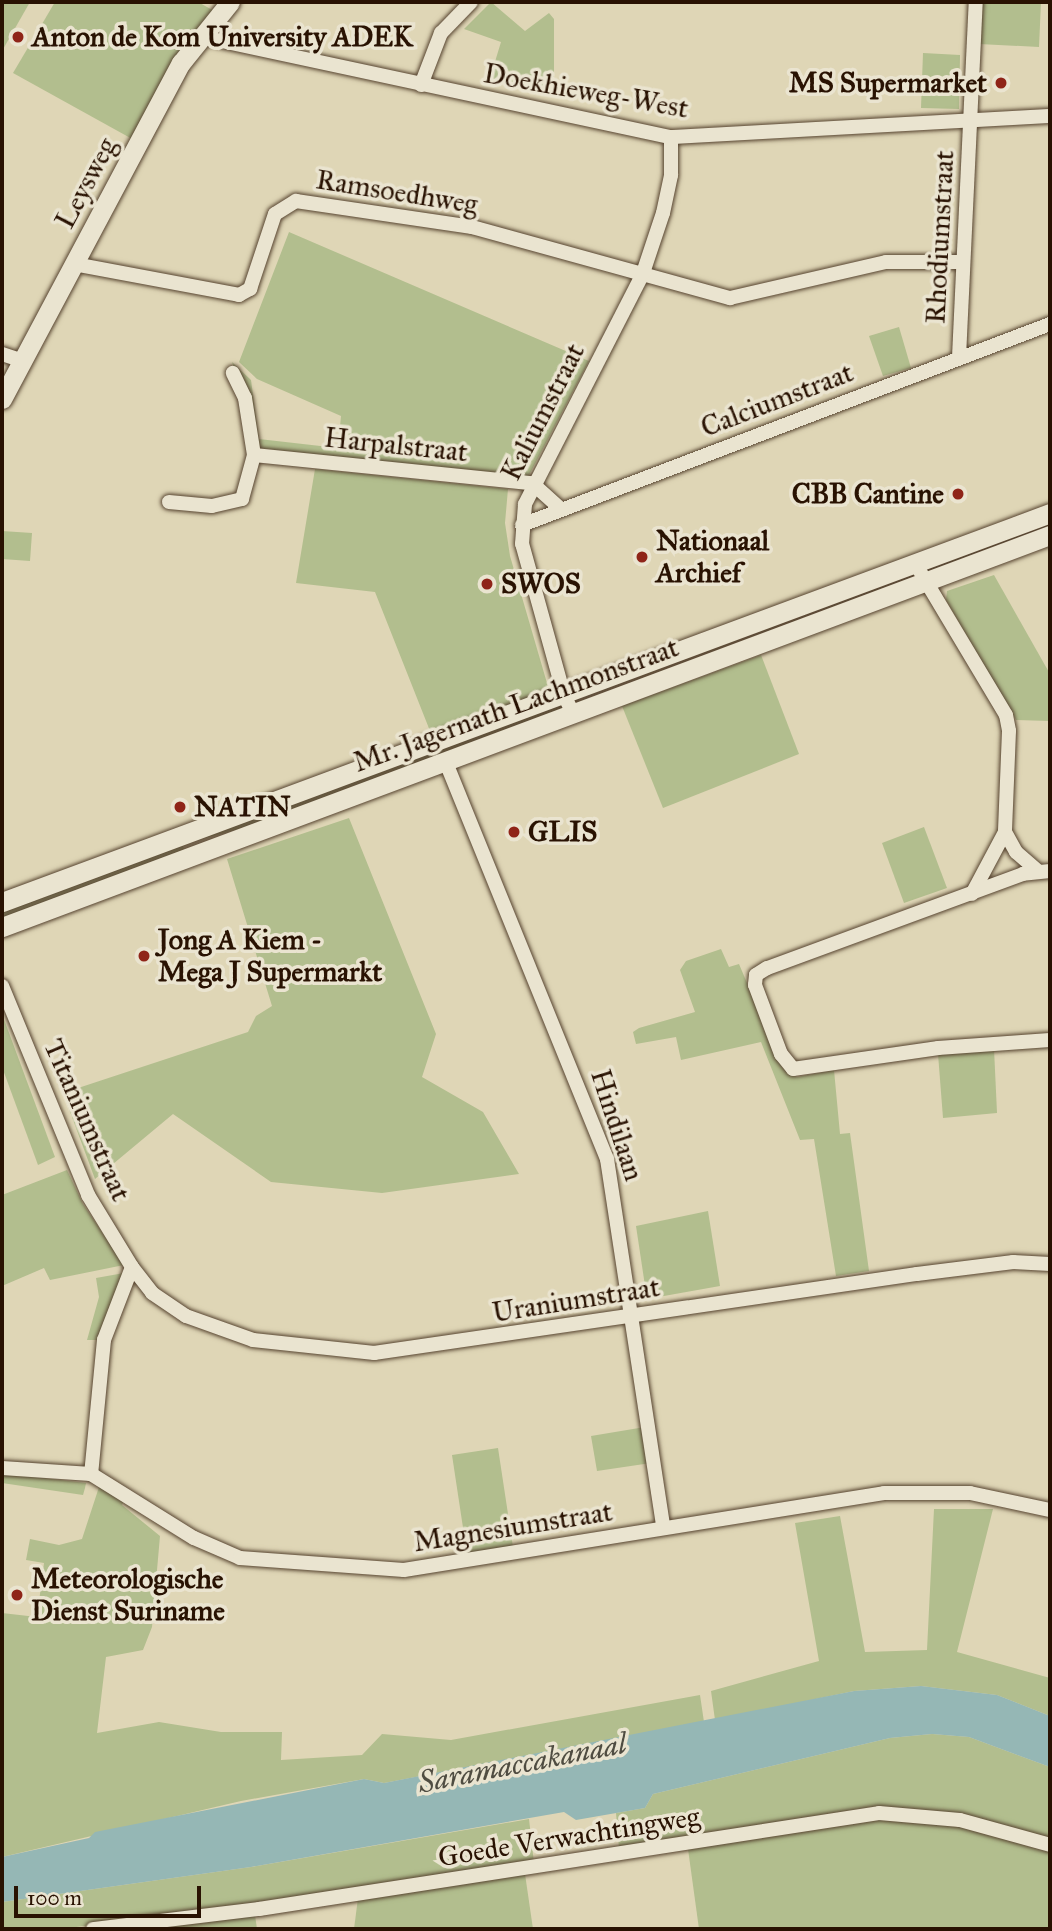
<!DOCTYPE html>
<style>
body{margin:0}
#map{position:relative;width:1052px;height:1931px;overflow:hidden;background:#dfd6b6;font-family:"IM FELL Great Primer",serif}
div>[style]{position:absolute}
.green>*{inset:0;background:#b2be8e}
.water>*{inset:0;background:#95b7b5}
.roads{filter:drop-shadow(0 0 2px #56432f) drop-shadow(0 0 2px #56432f)}
.street>*{height:14px;margin:-7px;padding:0 7px;transform-origin:7px;border-radius:7px;background:#eae4d0}
.secondary>*{height:19px;margin:-9.5px;padding:0 9.5px;transform-origin:9.5px;border-radius:9.5px;background:#eae4d0}
.dots>*{width:19px;height:19px;translate:-50% -50%;box-sizing:border-box;border:4px solid #eae4d0;border-radius:50%}
span{translate:-50% -50%;white-space:nowrap;text-align:center;line-height:1.15;-webkit-text-stroke:7px #eae4d0;paint-order:stroke}
.poi-label{font-size:28px;color:#291202;font-weight:700}
.left{translate:0 -50%;text-align:left}
.right{translate:-100% -50%;text-align:right}
.street-label{font-size:28px;color:#291202}
.water-label{font-size:30px;color:#4f4c41;font-style:italic}
.frame{position:absolute;inset:0;border:4px solid #291202;pointer-events:none}
.scale{position:absolute;left:14px;top:1886px;width:187px;height:32px;box-sizing:border-box;border:4px solid #291202;border-top:0;padding-left:9px;font-size:21px;line-height:24px;white-space:nowrap;color:#291202;-webkit-text-stroke:5px #eae4d0;paint-order:stroke}
</style>
<div id="map">
<div class="green">
<i style="clip-path:polygon(2px 2px,30px 2px,2px 51px)"></i>
<i style="clip-path:polygon(55px 2px,198px 2px,216px 12px,134px 140px,13px 73px)"></i>
<i style="clip-path:polygon(491px 2px,525px 31px,549px 13px,554px 19px,554px 93px,490px 78px,501px 42px,464px 29px)"></i>
<i style="clip-path:polygon(981px 2px,1041px 2px,1039px 47px,979px 44px)"></i>
<i style="clip-path:polygon(923px 53px,960px 55px,959px 109px,921px 108px)"></i>
<i style="clip-path:polygon(289px 232px,589px 361px,528px 477px,257px 448px,232px 362px,251px 380px,259px 439px,338px 448px,341px 416px,257px 379px,239px 362px)"></i>
<i style="clip-path:polygon(899px 327px,911px 368px,883px 376px,869px 336px)"></i>
<i style="clip-path:polygon(315px 469px,508px 489px,505px 523px,510px 556px,549px 690px,432px 736px,375px 592px,296px 583px)"></i>
<i style="clip-path:polygon(2px 531px,32px 533px,30px 561px,2px 559px)"></i>
<i style="clip-path:polygon(994px 575px,1050px 674px,1050px 721px,1016px 720px,946px 600px,947px 591px)"></i>
<i style="clip-path:polygon(761px 655px,799px 754px,663px 808px,622px 706px)"></i>
<i style="clip-path:polygon(560px 704px,563px 709px,244px 828px,197px 840px)"></i>
<i style="clip-path:polygon(349px 818px,436px 1034px,422px 1077px,483px 1112px,519px 1174px,382px 1193px,271px 1182px,173px 1114px,95px 1179px,63px 1093px,248px 1032px,256px 1016px,272px 1006px,227px 859px)"></i>
<i style="clip-path:polygon(924px 827px,947px 888px,904px 903px,882px 843px)"></i>
<i style="clip-path:polygon(182px 845px,185px 850px,2px 923px,2px 910px)"></i>
<i style="clip-path:polygon(721px 949px,729px 967px,739px 964px,783px 1068px,797px 1077px,834px 1070px,840px 1134px,850px 1133px,869px 1271px,836px 1276px,814px 1139px,800px 1140px,761px 1042px,681px 1060px,676px 1037px,636px 1044px,633px 1032px,639px 1028px,695px 1012px,680px 970px,686px 961px)"></i>
<i style="clip-path:polygon(2px 1014px,55px 1157px,38px 1165px,2px 1067px)"></i>
<i style="clip-path:polygon(994px 1049px,997px 1113px,943px 1118px,938px 1054px)"></i>
<i style="clip-path:polygon(67px 1170px,83px 1204px,124px 1265px,50px 1280px,44px 1268px,2px 1286px,2px 1195px)"></i>
<i style="clip-path:polygon(708px 1211px,720px 1286px,647px 1299px,636px 1226px)"></i>
<i style="clip-path:polygon(124px 1273px,101px 1340px,87px 1340px,99px 1297px,96px 1278px)"></i>
<i style="clip-path:polygon(645px 1427px,651px 1463px,597px 1471px,591px 1436px)"></i>
<i style="clip-path:polygon(498px 1448px,513px 1547px,467px 1554px,452px 1455px)"></i>
<i style="clip-path:polygon(2px 1473px,86px 1483px,85px 1488px,83px 1495px,2px 1483px)"></i>
<i style="clip-path:polygon(100px 1484px,125px 1498px,122px 1505px,160px 1536px,152px 1627px,143px 1650px,106px 1657px,97px 1733px,159px 1722px,221px 1732px,282px 1732px,281px 1760px,362px 1755px,382px 1734px,451px 1740px,700px 1695px,704px 1722px,384px 1783px,364px 1779px,241px 1801px,2px 1857px,2px 1613px,37px 1617px,44px 1563px,26px 1560px,30px 1539px,59px 1545px,82px 1539px)"></i>
<i style="clip-path:polygon(934px 1509px,993px 1509px,957px 1652px,1050px 1678px,1050px 1716px,997px 1695px,921px 1686px,854px 1691px,715px 1720px,711px 1691px,819px 1661px,795px 1523px,840px 1516px,865px 1652px,927px 1650px)"></i>
<i style="clip-path:polygon(932px 1734px,969px 1737px,1050px 1767px,1050px 1841px,934px 1812px,619px 1848px,616px 1813px,645px 1808px,653px 1794px,890px 1738px)"></i>
<i style="clip-path:polygon(529px 1819px,534px 1863px,256px 1905px,60px 1929px,2px 1929px,2px 1902px,251px 1867px)"></i>
<i style="clip-path:polygon(885px 1819px,943px 1822px,1050px 1852px,1050px 1929px,699px 1929px,688px 1849px)"></i>
<i style="clip-path:polygon(525px 1874px,533px 1929px,354px 1929px,358px 1898px)"></i>
<i style="clip-path:polygon(255px 1915px,257px 1929px,139px 1929px)"></i>
</div>
<div class="water">
<i style="clip-path:polygon(921px 1686px,997px 1695px,1050px 1716px,1050px 1767px,969px 1737px,932px 1734px,890px 1738px,653px 1794px,645px 1808px,576px 1820px,564px 1812px,251px 1867px,2px 1902px,2px 1857px,89px 1838px,95px 1832px,364px 1779px,384px 1783px,854px 1691px)"></i>
</div>
<div class="roads">
<div class="street">
<i style="left:203px;top:37px;width:479px;rotate:12.1deg"></i>
<i style="left:671px;top:137px;width:380px;rotate:-3.2deg"></i>
<i style="left:421px;top:85px;width:56px;rotate:-69deg"></i>
<i style="left:441px;top:33px;width:43px;rotate:-45.9deg"></i>
<i style="left:74px;top:264px;width:168px;rotate:10.6deg"></i>
<i style="left:239px;top:295px;width:13px;rotate:-29deg"></i>
<i style="left:250px;top:289px;width:79px;rotate:-71.6deg"></i>
<i style="left:275px;top:214px;width:25px;rotate:-32deg"></i>
<i style="left:296px;top:201px;width:178px;rotate:8.4deg"></i>
<i style="left:472px;top:227px;width:268px;rotate:15.4deg"></i>
<i style="left:730px;top:298px;width:160px;rotate:-13deg"></i>
<i style="left:886px;top:262px;width:77px"></i>
<i style="left:2px;top:354px;width:22px;rotate:18deg"></i>
<i style="left:959px;top:357px;width:355px;rotate:-87.3deg"></i>
<i style="left:254px;top:455px;width:279px;rotate:5.8deg"></i>
<i style="left:532px;top:483px;width:39px;rotate:42deg"></i>
<i style="left:169px;top:502px;width:43px;rotate:5.3deg"></i>
<i style="left:212px;top:506px;width:31px;rotate:-13deg"></i>
<i style="left:242px;top:499px;width:46px;rotate:-74.7deg"></i>
<i style="left:254px;top:455px;width:58px;rotate:-99deg"></i>
<i style="left:245px;top:398px;width:28px;rotate:-116deg"></i>
<i style="left:522px;top:525px;width:565px;rotate:-20.84deg"></i>
<i style="left:915px;top:563px;width:177px;rotate:59.1deg"></i>
<i style="left:1006px;top:715px;width:16px;rotate:79deg"></i>
<i style="left:1009px;top:731px;width:101px;rotate:92.3deg"></i>
<i style="left:1005px;top:832px;width:70px;rotate:118deg"></i>
<i style="left:574px;top:715px;width:22px;rotate:-117deg"></i>
<i style="left:564px;top:695px;width:157px;rotate:-105.5deg"></i>
<i style="left:522px;top:544px;width:40px;rotate:-85.7deg"></i>
<i style="left:525px;top:504px;width:259px;rotate:-62.9deg"></i>
<i style="left:643px;top:273px;width:63px;rotate:-71.6deg"></i>
<i style="left:663px;top:213px;width:39px;rotate:-78deg"></i>
<i style="left:671px;top:175px;width:38px;rotate:-90deg"></i>
<i style="left:445px;top:760px;width:431px;rotate:67.9deg"></i>
<i style="left:607px;top:1159px;width:372px;rotate:81.3deg"></i>
<i style="left:1005px;top:832px;width:23px;rotate:61deg"></i>
<i style="left:1016px;top:852px;width:29px;rotate:41deg"></i>
<i style="left:1050px;top:871px;width:27px;rotate:174deg"></i>
<i style="left:1023px;top:874px;width:273px;rotate:159.8deg"></i>
<i style="left:767px;top:968px;width:13px;rotate:148deg"></i>
<i style="left:756px;top:975px;width:10px;rotate:96deg"></i>
<i style="left:755px;top:985px;width:74px;rotate:69.4deg"></i>
<i style="left:781px;top:1054px;width:19px;rotate:51deg"></i>
<i style="left:793px;top:1069px;width:147px;rotate:-8.2deg"></i>
<i style="left:938px;top:1048px;width:112px;rotate:-4.1deg"></i>
<i style="left:2px;top:986px;width:226px;rotate:67.6deg"></i>
<i style="left:88px;top:1195px;width:84px;rotate:58.6deg"></i>
<i style="left:132px;top:1267px;width:78px;rotate:111deg"></i>
<i style="left:104px;top:1340px;width:135px;rotate:95.5deg"></i>
<i style="left:132px;top:1267px;width:33px;rotate:52deg"></i>
<i style="left:152px;top:1293px;width:41px;rotate:34.1deg"></i>
<i style="left:186px;top:1316px;width:71px;rotate:19.7deg"></i>
<i style="left:253px;top:1340px;width:122px;rotate:6.1deg"></i>
<i style="left:374px;top:1353px;width:549px;rotate:-8.28deg"></i>
<i style="left:917px;top:1274px;width:97px;rotate:-7.1deg"></i>
<i style="left:1013px;top:1262px;width:37px;rotate:3deg"></i>
<i style="left:2px;top:1468px;width:89px;rotate:3.9deg"></i>
<i style="left:91px;top:1474px;width:121px;rotate:31.9deg"></i>
<i style="left:194px;top:1538px;width:50px;rotate:23.5deg"></i>
<i style="left:240px;top:1558px;width:164px;rotate:4.2deg"></i>
<i style="left:404px;top:1570px;width:486px;rotate:-9.1deg"></i>
<i style="left:884px;top:1493px;width:86px"></i>
<i style="left:970px;top:1493px;width:82px;rotate:12deg"></i>
<i style="left:93px;top:1929px;width:167px;rotate:-6.9deg"></i>
<i style="left:259px;top:1909px;width:627px;rotate:-8.8deg"></i>
<i style="left:879px;top:1813px;width:81px;rotate:4.9deg"></i>
<i style="left:960px;top:1820px;width:93px;rotate:15.5deg"></i>
</div>
<div class="secondary">
<i style="left:2px;top:399px;width:381px;rotate:-62deg"></i>
<i style="left:181px;top:63px;width:78px;rotate:-51.2deg"></i>
<i style="left:2px;top:902px;width:1118px;rotate:-20.36deg"></i>
<i style="left:2px;top:927px;width:1119px;rotate:-20.51deg"></i>
</div>
</div>
<div class="dots">
<i style="left:18px;top:37px;background:#8f2418"></i>
<i style="left:1001px;top:83px;background:#8f2418"></i>
<i style="left:958px;top:494px;background:#8f2418"></i>
<i style="left:642px;top:557px;background:#8f2418"></i>
<i style="left:487px;top:584px;background:#8f2418"></i>
<i style="left:180px;top:807px;background:#8f2418"></i>
<i style="left:514px;top:832px;background:#8f2418"></i>
<i style="left:144px;top:956px;background:#8f2418"></i>
<i style="left:17px;top:1595px;background:#8f2418"></i>
</div>
<div class="poi-label">
<span class="left" style="left:32px;top:37px">Anton de Kom University ADEK</span>
<span class="right" style="left:987px;top:83px">MS Supermarket</span>
<span class="right" style="left:944px;top:494px">CBB Cantine</span>
<span class="left" style="left:656px;top:557px">Nationaal<br>Archief</span>
<span class="left" style="left:501px;top:584px">SWOS</span>
<span class="left" style="left:194px;top:807px">NATIN</span>
<span class="left" style="left:528px;top:832px">GLIS</span>
<span class="left" style="left:158px;top:956px">Jong A Kiem -<br>Mega J Supermarkt</span>
<span class="left" style="left:31px;top:1595px">Meteorologische<br>Dienst Suriname</span>
</div>
<div class="street-label">
<span style="left:586px;top:91px;rotate:10deg">Doekhieweg-West</span>
<span style="left:86px;top:183px;rotate:-62deg">Leysweg</span>
<span style="left:397px;top:192px;rotate:9deg">Ramsoedhweg</span>
<span style="left:940px;top:237px;rotate:-87deg">Rhodiumstraat</span>
<span style="left:777px;top:400px;rotate:-21deg">Calciumstraat</span>
<span style="left:543px;top:412px;rotate:-63deg">Kaliumstraat</span>
<span style="left:396px;top:445px;rotate:6deg">Harpalstraat</span>
<span style="left:516px;top:705px;rotate:-20deg">Mr. Jagernath Lachmonstraat</span>
<span style="left:87px;top:1120px;rotate:66deg">Titaniumstraat</span>
<span style="left:617px;top:1125px;rotate:72deg">Hindilaan</span>
<span style="left:576px;top:1300px;rotate:-9deg">Uraniumstraat</span>
<span style="left:513px;top:1527px;rotate:-9deg">Magnesiumstraat</span>
<span style="left:569px;top:1837px;rotate:-9deg">Goede Verwachtingweg</span>
</div>
<div class="water-label">
<span style="left:522px;top:1763px;rotate:-11deg">Saramaccakanaal</span>
</div>
<div class="frame"></div>
<div class="scale">100 m</div>
</div>
